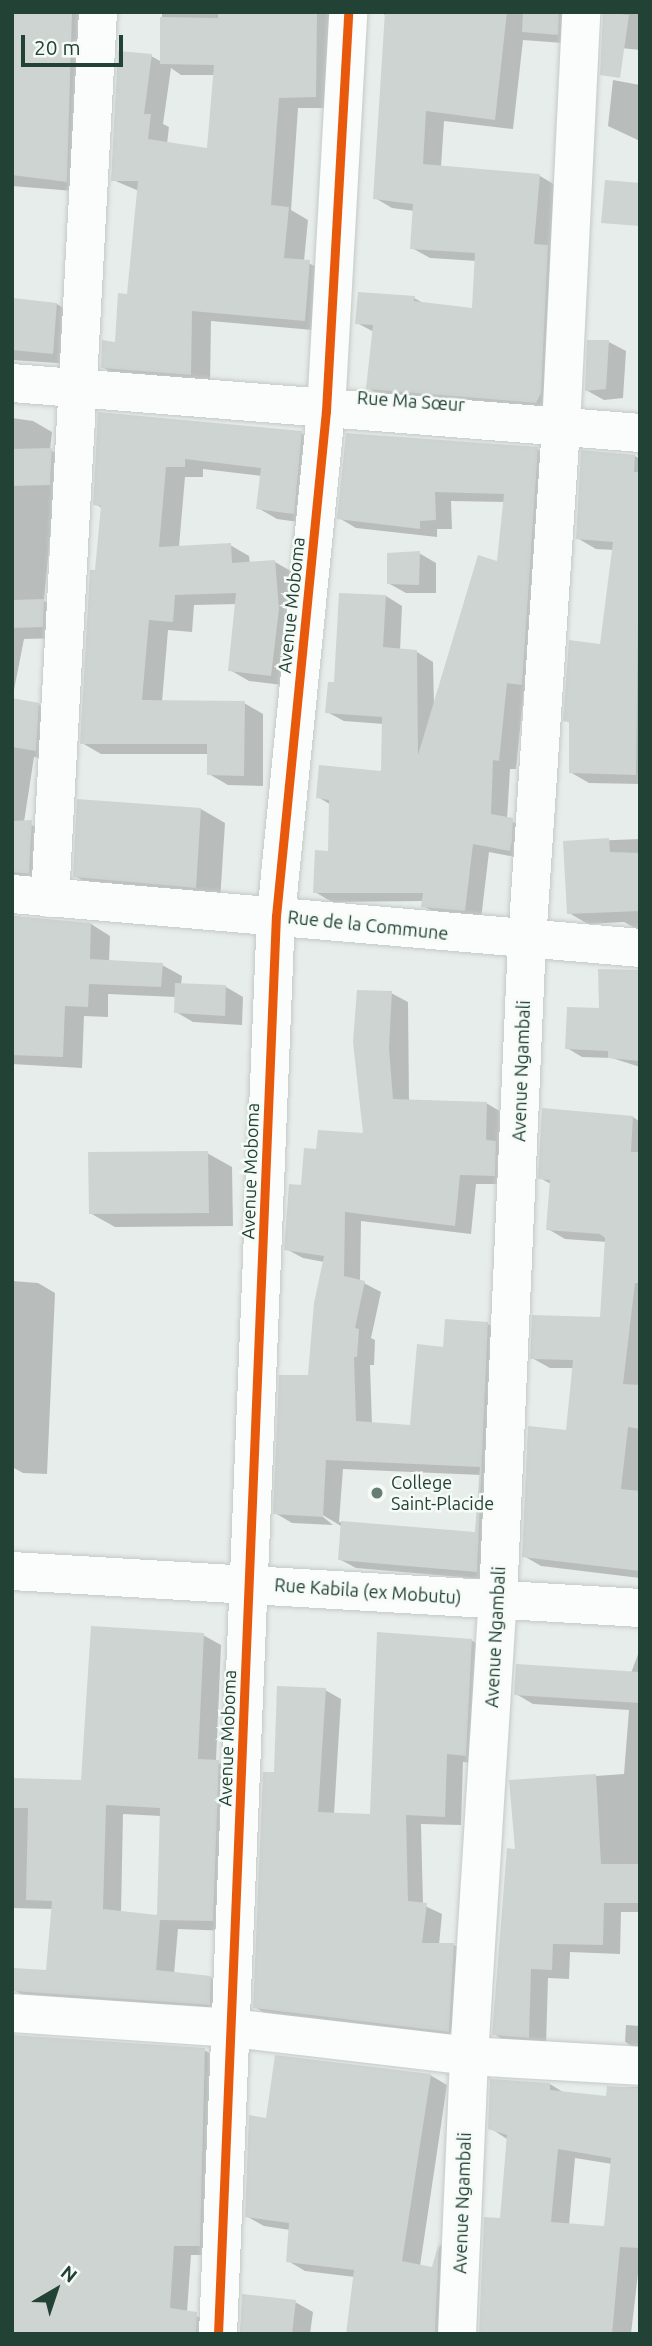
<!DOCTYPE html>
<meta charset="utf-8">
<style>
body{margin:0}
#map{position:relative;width:652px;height:2346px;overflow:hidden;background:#e7edea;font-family:Ubuntu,sans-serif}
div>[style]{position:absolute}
.shadow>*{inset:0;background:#0003}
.building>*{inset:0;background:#ced4d1}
.roads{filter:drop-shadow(0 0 2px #c4cac7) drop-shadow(0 0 2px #c4cac7)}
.street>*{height:38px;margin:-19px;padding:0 19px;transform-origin:19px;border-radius:19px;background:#fbfcfc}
.cycleway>*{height:9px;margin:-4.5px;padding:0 4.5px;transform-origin:4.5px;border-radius:4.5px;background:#e8590c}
.dots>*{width:19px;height:19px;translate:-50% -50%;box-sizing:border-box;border:4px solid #f6fbf8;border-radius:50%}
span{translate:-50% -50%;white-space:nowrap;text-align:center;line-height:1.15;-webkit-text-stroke:5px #f6fbf8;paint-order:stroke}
.street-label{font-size:18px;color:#224236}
.poi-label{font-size:18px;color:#224236}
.left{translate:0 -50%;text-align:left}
.frame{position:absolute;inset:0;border:14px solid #224236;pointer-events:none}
.north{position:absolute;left:21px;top:2255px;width:70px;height:70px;-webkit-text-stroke:5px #f6fbf8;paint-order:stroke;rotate:39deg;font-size:19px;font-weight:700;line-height:28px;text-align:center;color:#224236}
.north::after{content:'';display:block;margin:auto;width:24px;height:32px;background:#224236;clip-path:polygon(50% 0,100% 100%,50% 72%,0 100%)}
.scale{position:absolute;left:21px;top:35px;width:102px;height:32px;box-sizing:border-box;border:4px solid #224236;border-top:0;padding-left:9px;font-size:21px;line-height:24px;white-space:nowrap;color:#224236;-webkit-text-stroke:5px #f6fbf8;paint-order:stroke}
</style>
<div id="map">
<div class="shadow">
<i style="clip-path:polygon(12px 12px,90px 12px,86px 192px,12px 186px)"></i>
<i style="clip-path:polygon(evenodd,162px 12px,337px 12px,331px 108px,298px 108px,291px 210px,308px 220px,304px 261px,329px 273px,324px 331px,211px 321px,210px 385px,122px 378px,102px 367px,117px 344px,129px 295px,139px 191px,113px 180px,151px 56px,162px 62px,162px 12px,171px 68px,181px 75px,215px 75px,209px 150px,167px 144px,169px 127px,163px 124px,171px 68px)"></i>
<i style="clip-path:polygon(381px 12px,580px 12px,576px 44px,523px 40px,513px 129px,444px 121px,441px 167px,540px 176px,557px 186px,554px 412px,386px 399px,368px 388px,374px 332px,357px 323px,414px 298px,425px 304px,474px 309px,477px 261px,430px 258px,412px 248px,415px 211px,392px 208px,375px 198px,386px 16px)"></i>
<i style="clip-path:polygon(603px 12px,640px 12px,640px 50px,621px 48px,603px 38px)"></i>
<i style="clip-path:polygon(613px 80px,640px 85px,640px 141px,608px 126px)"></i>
<i style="clip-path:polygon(12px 300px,57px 304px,76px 316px,72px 364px,12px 360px)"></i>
<i style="clip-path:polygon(609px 342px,626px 351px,623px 398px,604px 400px,586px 390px)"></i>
<i style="clip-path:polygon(100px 414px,301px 433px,321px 444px,313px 524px,277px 519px,258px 508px,262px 476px,203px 469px,203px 477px,185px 477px,179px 547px,230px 545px,249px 556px,250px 564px,275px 562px,294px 573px,290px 686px,249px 681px,230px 670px,237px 604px,194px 605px,192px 632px,168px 630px,162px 702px,244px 703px,263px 714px,263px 786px,228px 785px,209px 774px,209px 754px,101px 754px,82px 743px,102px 508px,95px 504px)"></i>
<i style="clip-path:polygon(12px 418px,33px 421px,52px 432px,50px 450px,71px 461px,54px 496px,44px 601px,63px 612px,62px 638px,24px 639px,12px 700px)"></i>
<i style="clip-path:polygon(537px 449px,554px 458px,538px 693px,524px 691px,516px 769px,510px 769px,507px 819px,529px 830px,526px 859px,489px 852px,481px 919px,440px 915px,423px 906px,424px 901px,332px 902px,315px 892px,329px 853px,331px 805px,318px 797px,382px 772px,384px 724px,344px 721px,327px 712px,335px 684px,386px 596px,402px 606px,400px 651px,417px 652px,433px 662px,434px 705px,499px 563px,505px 502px,451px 501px,452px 529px,437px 529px,437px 537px,356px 528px,339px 518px)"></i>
<i style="clip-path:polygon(635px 456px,640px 459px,640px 784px,589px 783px,570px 772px,570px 723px,565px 720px,601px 646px,614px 550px,596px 549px,577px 538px)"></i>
<i style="clip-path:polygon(419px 553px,436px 563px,436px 593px,406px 593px,388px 583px)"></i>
<i style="clip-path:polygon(12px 700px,38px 704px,58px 716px,55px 761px,34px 757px,24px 822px,51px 833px,49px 884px,12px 899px)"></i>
<i style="clip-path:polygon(201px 809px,225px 823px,220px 901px,99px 890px,75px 876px)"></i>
<i style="clip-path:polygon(640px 839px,640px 931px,624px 922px,588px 924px,569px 913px,565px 842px)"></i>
<i style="clip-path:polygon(12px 916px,91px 924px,110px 936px,109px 962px,162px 965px,182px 976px,181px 985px,226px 987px,243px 997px,242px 1025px,193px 1022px,176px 1012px,176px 997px,108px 994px,108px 1017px,84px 1016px,82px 1068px,12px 1064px)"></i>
<i style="clip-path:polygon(640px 971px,640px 1067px,612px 1058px,582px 1057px,567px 1048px)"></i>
<i style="clip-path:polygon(evenodd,391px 993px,408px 1002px,409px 1101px,486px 1103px,503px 1113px,511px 1184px,476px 1184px,471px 1234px,361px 1221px,360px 1281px,381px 1292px,371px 1338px,375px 1340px,374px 1365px,370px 1365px,372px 1424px,412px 1427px,445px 1348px,488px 1324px,504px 1334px,494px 1580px,356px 1568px,339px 1559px,341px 1526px,316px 1511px,333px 1525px,292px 1523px,275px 1513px,310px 1377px,324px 1262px,303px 1258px,286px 1249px,318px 1151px,365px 1135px,391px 993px,343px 1469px,481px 1475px,476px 1534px,339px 1522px,343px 1469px)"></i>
<i style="clip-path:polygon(633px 1117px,640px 1122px,640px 1578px,541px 1566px,524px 1556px,568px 1432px,574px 1368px,550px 1368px,532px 1358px,602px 1319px,607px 1242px,565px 1239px,548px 1229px,551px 1184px,540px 1178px)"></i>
<i style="clip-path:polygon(207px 1153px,232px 1167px,233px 1226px,115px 1227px,90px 1213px)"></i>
<i style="clip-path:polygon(12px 1281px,38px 1283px,55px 1293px,47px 1474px,23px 1473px,12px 1467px)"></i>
<i style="clip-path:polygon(evenodd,203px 1635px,221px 1645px,216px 1762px,237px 1772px,230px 1931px,178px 1929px,174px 1974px,210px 1977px,228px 1988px,227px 2014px,32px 2000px,14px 1990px,47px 1972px,53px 1909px,12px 1908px,12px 1802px,82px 1782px,203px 1635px,123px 1814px,161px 1816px,159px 1917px,121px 1913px,123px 1814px)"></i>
<i style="clip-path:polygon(471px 1640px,487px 1650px,482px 1764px,463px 1762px,461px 1825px,421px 1824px,423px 1905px,442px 1914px,439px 1945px,454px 1945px,470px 1954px,464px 2040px,271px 2017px,255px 2007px,276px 1774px,325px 1690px,341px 1699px,334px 1814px,372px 1816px)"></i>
<i style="clip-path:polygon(640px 1649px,640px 1912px,621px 1912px,620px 1954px,570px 1952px,569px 1979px,548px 1978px,546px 2046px,511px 2044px,494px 2034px,517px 1851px,511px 1782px,624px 1774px,629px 1710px,533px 1704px,516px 1694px,631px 1673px)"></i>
<i style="clip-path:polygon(626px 2025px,640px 2026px,640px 2051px,625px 2042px)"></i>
<i style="clip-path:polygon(204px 2050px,222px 2060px,216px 2255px,191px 2255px,187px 2312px,214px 2324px,214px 2334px,12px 2334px)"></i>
<i style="clip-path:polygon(430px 2075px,447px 2085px,420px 2266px,434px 2269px,440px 2245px,456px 2254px,454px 2334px,348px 2334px,355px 2277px,305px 2271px,288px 2261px,290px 2230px,264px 2226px,246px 2216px,268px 2120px)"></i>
<i style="clip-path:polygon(evenodd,550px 2084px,566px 2094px,608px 2098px,609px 2088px,640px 2087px,640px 2256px,631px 2334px,481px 2334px,501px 2220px,507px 2139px,490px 2128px,550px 2084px,575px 2158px,612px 2164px,606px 2228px,569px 2225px,575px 2158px)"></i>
<i style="clip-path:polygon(243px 2296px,295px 2302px,313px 2312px,310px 2334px,240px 2334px)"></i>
</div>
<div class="building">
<i style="clip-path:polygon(12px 12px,72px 12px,67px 182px,12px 175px)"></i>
<i style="clip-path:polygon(218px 12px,317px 12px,316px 97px,279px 98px,271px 205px,289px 207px,284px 258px,310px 260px,305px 321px,192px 311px,191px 375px,101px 368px,102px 340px,115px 342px,118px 293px,127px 294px,138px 181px,111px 181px,118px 51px,152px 54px,144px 114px,151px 114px,148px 139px,207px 148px,214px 65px,160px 64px,160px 17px,218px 18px)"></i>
<i style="clip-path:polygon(385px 12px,507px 12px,495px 120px,426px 111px,423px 164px,540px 174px,534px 244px,548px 245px,541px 393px,536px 403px,366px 389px,373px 325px,355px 324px,358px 292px,415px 296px,414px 301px,472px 308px,475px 253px,410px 249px,413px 204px,373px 199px)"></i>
<i style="clip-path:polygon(523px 12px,559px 12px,558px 35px,522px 32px)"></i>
<i style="clip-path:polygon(603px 12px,629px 15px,620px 78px,600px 75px)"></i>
<i style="clip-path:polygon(605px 180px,640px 183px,640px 226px,601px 223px)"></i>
<i style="clip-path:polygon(12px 298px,57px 303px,53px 354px,12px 350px)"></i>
<i style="clip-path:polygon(587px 340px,609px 340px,606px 389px,585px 391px)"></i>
<i style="clip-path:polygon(98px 412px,302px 431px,294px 514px,256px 509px,261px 468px,185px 459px,185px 467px,166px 467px,159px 547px,231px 543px,232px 563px,275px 560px,279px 609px,271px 676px,228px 671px,236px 593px,175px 595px,173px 622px,149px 620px,142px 700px,245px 701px,244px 776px,207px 775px,207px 744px,80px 744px,90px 570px,95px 570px,101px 506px,93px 505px)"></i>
<i style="clip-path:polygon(346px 433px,538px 447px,522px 685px,507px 683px,499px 761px,493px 760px,491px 814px,513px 818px,512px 841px,510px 851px,473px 844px,465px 911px,421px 907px,423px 893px,313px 893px,315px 850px,328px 851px,329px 800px,316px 798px,319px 765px,381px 771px,382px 717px,325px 713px,328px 682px,334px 682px,339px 593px,386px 595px,383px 647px,417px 650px,418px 755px,478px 555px,497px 561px,504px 494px,435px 492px,436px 520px,420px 521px,420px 529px,337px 519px)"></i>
<i style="clip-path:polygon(52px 448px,50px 485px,12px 486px,12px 449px)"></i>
<i style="clip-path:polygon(581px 450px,635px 455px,634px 472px,640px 472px,636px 775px,569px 773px,569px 722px,563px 721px,569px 640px,600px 644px,613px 542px,576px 539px)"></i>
<i style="clip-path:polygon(420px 551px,419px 585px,387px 584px,387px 553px)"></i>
<i style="clip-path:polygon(44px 599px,43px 627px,12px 628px,12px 600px)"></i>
<i style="clip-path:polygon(12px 698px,39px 703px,36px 751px,12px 747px)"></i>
<i style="clip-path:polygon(77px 799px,201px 808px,196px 888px,73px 877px)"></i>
<i style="clip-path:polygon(32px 820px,29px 874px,12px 872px,12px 821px)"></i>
<i style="clip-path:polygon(609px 838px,610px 852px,640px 853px,640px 911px,567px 914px,563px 841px)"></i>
<i style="clip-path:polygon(12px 916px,91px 923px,90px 959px,163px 963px,161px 987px,89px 984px,88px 1007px,65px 1006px,63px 1057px,12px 1055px)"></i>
<i style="clip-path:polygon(598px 969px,640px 970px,640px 1061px,608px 1058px,608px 1051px,565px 1049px,567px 1007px,599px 1008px)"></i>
<i style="clip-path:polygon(175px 983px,226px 985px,225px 1016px,174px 1013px)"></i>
<i style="clip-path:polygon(357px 990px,392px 991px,389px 1048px,393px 1099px,487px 1102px,486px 1140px,496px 1141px,495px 1176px,460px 1175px,455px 1226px,345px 1212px,344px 1276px,365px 1281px,355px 1328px,359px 1329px,357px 1357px,354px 1357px,356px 1421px,410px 1425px,417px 1344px,443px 1347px,445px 1319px,488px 1322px,477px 1572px,338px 1560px,341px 1521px,475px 1532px,480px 1467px,326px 1460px,323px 1517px,273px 1514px,279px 1375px,308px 1375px,314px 1303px,324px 1256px,284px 1250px,289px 1184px,301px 1185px,304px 1148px,316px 1149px,318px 1130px,363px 1133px,353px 1042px)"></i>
<i style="clip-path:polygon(542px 1108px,633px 1116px,631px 1152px,640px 1152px,640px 1283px,635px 1283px,623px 1384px,640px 1385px,640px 1429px,628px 1427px,621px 1489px,640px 1491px,640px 1571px,522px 1557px,528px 1426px,566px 1430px,573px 1360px,530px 1359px,532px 1315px,600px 1317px,605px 1238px,600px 1234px,546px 1230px,550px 1180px,538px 1179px)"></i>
<i style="clip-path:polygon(208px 1151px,209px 1213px,89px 1214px,88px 1152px)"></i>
<i style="clip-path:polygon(evenodd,91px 1626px,204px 1633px,198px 1759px,219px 1760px,213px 1921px,160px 1920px,156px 1970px,211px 1976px,210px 2005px,12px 1991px,14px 1968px,46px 1970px,52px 1901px,26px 1900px,28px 1808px,13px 1808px,14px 1778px,81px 1780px,91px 1626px,106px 1805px,160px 1808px,157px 1915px,103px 1909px,106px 1805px)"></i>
<i style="clip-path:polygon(377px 1632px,472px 1639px,466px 1756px,447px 1754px,445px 1817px,406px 1815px,408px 1901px,427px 1903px,422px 1943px,454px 1943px,449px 2032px,253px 2008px,263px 1772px,274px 1772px,277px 1686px,326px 1688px,318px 1812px,370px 1814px)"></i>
<i style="clip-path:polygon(516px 1664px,640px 1672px,640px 1703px,514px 1695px)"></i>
<i style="clip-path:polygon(596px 1774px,601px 1864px,640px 1864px,640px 1903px,604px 1903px,603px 1945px,553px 1944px,552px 1970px,531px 1969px,529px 2038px,492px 2035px,507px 1848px,515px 1849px,509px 1780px)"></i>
<i style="clip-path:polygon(12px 2035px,205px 2048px,200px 2246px,174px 2246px,170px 2308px,197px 2312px,196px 2334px,12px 2334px)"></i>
<i style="clip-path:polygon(275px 2055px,431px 2074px,402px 2261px,432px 2267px,439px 2242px,435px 2334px,346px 2334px,354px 2270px,286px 2262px,289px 2223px,245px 2217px,249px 2115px,266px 2118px)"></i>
<i style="clip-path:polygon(evenodd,490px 2079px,550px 2083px,550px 2090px,606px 2096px,607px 2086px,640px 2088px,640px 2248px,620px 2247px,612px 2334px,479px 2334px,484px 2217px,500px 2218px,507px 2135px,488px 2129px,490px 2079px,558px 2149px,611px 2158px,604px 2226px,551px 2222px,558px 2149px)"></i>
<i style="clip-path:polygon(242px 2294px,296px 2300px,292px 2334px,240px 2334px)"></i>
</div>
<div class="roads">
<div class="street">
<i style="left:12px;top:383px;width:630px;rotate:4.55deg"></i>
<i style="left:12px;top:894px;width:630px;rotate:4.91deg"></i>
<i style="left:50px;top:898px;width:887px;rotate:-86.9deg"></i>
<i style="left:12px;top:1571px;width:629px;rotate:3.37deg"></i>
<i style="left:12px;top:2013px;width:221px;rotate:3.9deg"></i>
<i style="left:232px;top:2028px;width:239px;rotate:6.7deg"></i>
<i style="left:469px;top:2056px;width:171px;rotate:3.3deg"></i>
<i style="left:218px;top:2334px;width:1419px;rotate:-87.66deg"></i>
<i style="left:276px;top:916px;width:507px;rotate:-84.35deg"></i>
<i style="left:326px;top:411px;width:400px;rotate:-86.8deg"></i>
<i style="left:457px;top:2334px;width:278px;rotate:-87.5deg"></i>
<i style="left:469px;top:2056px;width:458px;rotate:-86.4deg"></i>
<i style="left:498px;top:1599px;width:659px;rotate:-87.48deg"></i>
<i style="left:527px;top:941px;width:515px;rotate:-86.22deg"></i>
<i style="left:561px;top:427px;width:415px;rotate:-87.2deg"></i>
</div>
</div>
<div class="cycleway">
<i style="left:218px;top:2334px;width:1419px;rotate:-87.66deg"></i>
<i style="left:276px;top:916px;width:507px;rotate:-84.35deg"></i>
<i style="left:326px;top:411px;width:400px;rotate:-86.8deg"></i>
</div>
<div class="dots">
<i style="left:377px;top:1493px;background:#677e75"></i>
</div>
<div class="street-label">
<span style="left:411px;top:401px;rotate:4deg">Rue Ma Sœur</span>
<span style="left:291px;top:605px;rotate:-84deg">Avenue Moboma</span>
<span style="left:368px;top:925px;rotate:6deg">Rue de la Commune</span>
<span style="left:521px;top:1071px;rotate:-88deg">Avenue Ngambali</span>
<span style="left:250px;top:1171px;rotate:-88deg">Avenue Moboma</span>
<span style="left:368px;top:1591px;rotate:4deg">Rue Kabila (ex Mobutu)</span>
<span style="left:495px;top:1637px;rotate:-87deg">Avenue Ngambali</span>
<span style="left:227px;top:1738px;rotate:-88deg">Avenue Moboma</span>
<span style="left:462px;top:2203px;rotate:-88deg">Avenue Ngambali</span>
</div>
<div class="poi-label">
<span class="left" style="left:391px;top:1493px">College<br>Saint-Placide</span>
</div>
<div class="frame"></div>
<div class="north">N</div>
<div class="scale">20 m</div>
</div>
